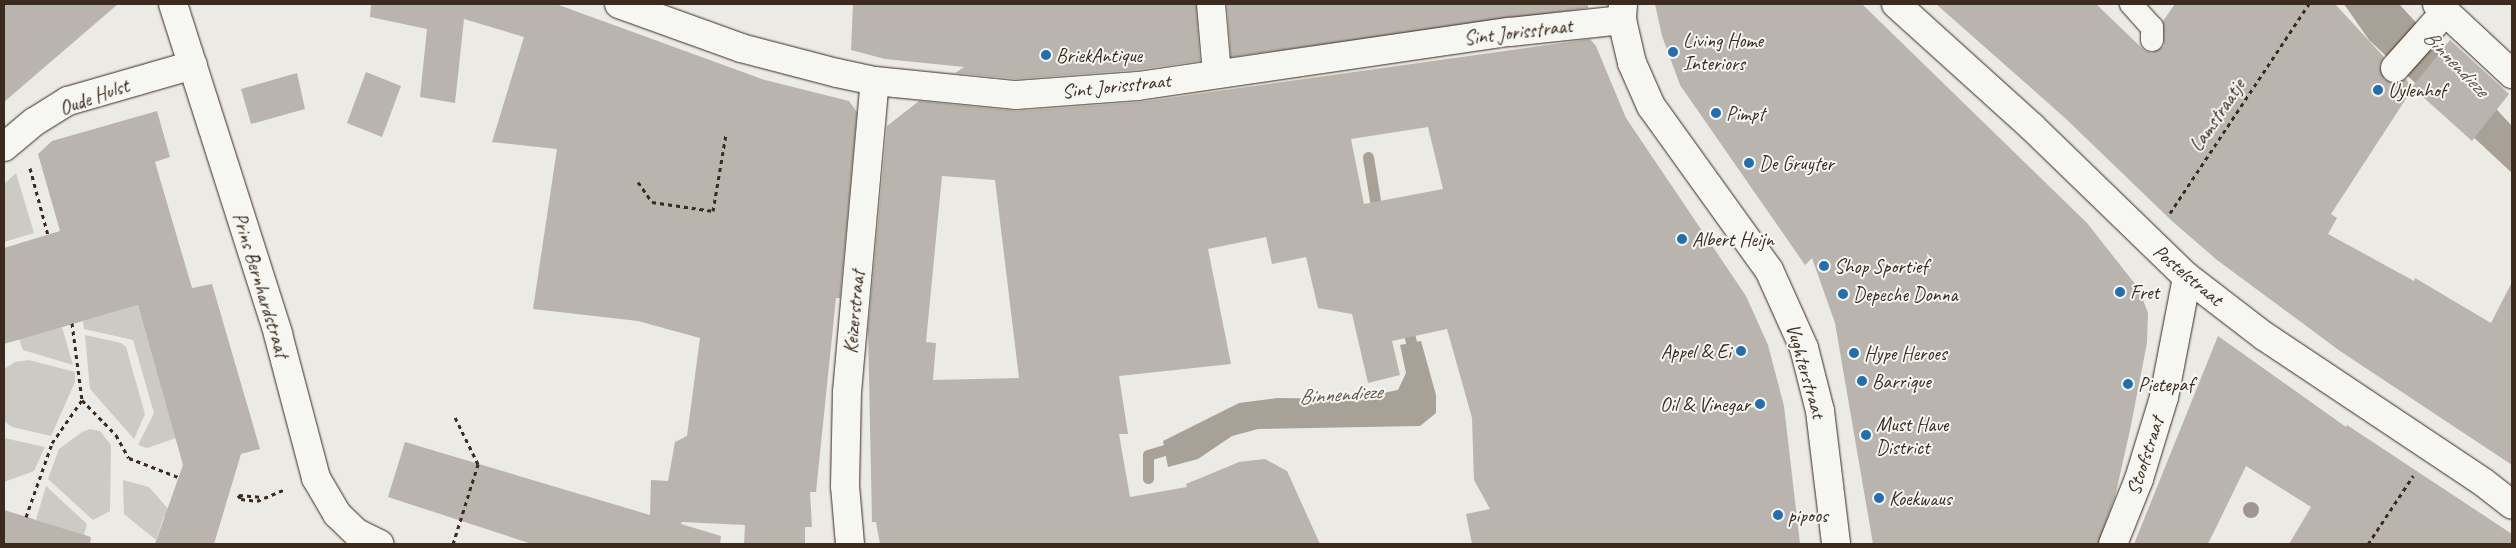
<!DOCTYPE html>
<style>
body{margin:0}
#map{position:relative;width:2516px;height:548px;overflow:hidden;background:#ebeae5;font-family:Caveat,sans-serif}
div>[style]{position:absolute}
.green>*{inset:0;background:#cdcac4}
.water>*{inset:0;background:#a8a198}
.stream>*{height:11px;margin:-5.5px;padding:0 5.5px;transform-origin:5.5px;border-radius:5.5px;background:#a8a198}
.building>*{inset:0;background:#bab4ae}
.path>*{height:3px;margin-top:-1.5px;transform-origin:0;background:repeating-linear-gradient(90deg,#3b2a1e 0 4px,transparent 0 8px)}
.roads{filter:drop-shadow(0 0 1px #3b2a1e) drop-shadow(0 0 1px #3b2a1e)}
.lane>*{height:22px;margin:-11px;padding:0 11px;transform-origin:11px;border-radius:11px;background:#f6f6f2}
.street>*{height:28px;margin:-14px;padding:0 14px;transform-origin:14px;border-radius:14px;background:#f6f6f2}
.trees>*{width:16px;height:16px;margin:-8px;border-radius:50%;background:#9f968f}
.dots>*{width:14px;height:14px;translate:-50% -50%;box-sizing:border-box;border:2px solid #f6f6f2;border-radius:50%}
span{translate:-50% -50%;white-space:nowrap;text-align:center;line-height:1.15;-webkit-text-stroke:4px #f6f6f2;paint-order:stroke}
.street-label{font-size:20px;color:#3b2a1e}
.poi-label{font-size:20px;color:#3b2a1e}
.left{translate:0 -50%;text-align:left}
.right{translate:-100% -50%;text-align:right}
.water-label{font-size:21px;color:#615449;font-style:italic}
.frame{position:absolute;inset:0;border:5px solid #3b2a1e;pointer-events:none}
</style>
<div id="map">
<div class="green">
<i style="clip-path:polygon(16px 173px,34px 233px,4px 242px,4px 184px)"></i>
<i style="clip-path:polygon(138px 305px,176px 438px,147px 448px,138px 445px,154px 413px,133px 340px,84px 329px,83px 321px)"></i>
<i style="clip-path:polygon(62px 327px,73px 365px,23px 350px,19px 339px)"></i>
<i style="clip-path:polygon(85px 335px,121px 343px,126px 347px,145px 414px,134px 439px,90px 389px)"></i>
<i style="clip-path:polygon(29px 360px,75px 372px,75px 382px,51px 436px,12px 427px,4px 421px,4px 369px,15px 362px)"></i>
<i style="clip-path:polygon(90px 429px,100px 431px,111px 445px,110px 511px,93px 520px,48px 479px,59px 449px,82px 432px)"></i>
<i style="clip-path:polygon(4px 438px,45px 447px,34px 471px,4px 482px)"></i>
<i style="clip-path:polygon(123px 480px,149px 487px,170px 511px,168px 517px,164px 516px,156px 540px,124px 514px)"></i>
<i style="clip-path:polygon(46px 486px,87px 524px,84px 535px,36px 520px)"></i>
</div>
<div class="water">
<i style="clip-path:polygon(2344px 4px,2399px 4px,2512px 126px,2512px 173px,2369px 40px)"></i>
<i style="clip-path:polygon(1421px 341px,1436px 395px,1436px 413px,1420px 426px,1258px 429px,1232px 436px,1198px 459px,1168px 467px,1163px 441px,1239px 403px,1277px 398px,1353px 399px,1398px 390px,1406px 373px,1400px 345px)"></i>
</div>
<div class="stream">
<i style="left:1368px;top:157px;width:44px;rotate:80.8deg"></i>
<i style="left:1406px;top:322px;width:37px;rotate:76deg"></i>
<i style="left:1148px;top:478px;width:23px;rotate:-90deg"></i>
<i style="left:1148px;top:455px;width:30px;rotate:-17deg"></i>
</div>
<div class="building">
<i style="clip-path:polygon(4px 4px,118px 4px,4px 102px)"></i>
<i style="clip-path:polygon(371px 4px,556px 4px,765px 80px,849px 101px,857px 112px,840px 298px,836px 298px,816px 492px,810px 492px,812px 527px,805px 527px,805px 544px,744px 544px,745px 525px,682px 522px,681px 524px,721px 536px,720px 544px,532px 544px,388px 497px,405px 442px,650px 515px,651px 480px,668px 481px,675px 442px,687px 436px,700px 338px,638px 321px,533px 309px,557px 149px,492px 142px,524px 37px,464px 19px,455px 103px,420px 97px,427px 29px,370px 17px)"></i>
<i style="clip-path:polygon(853px 4px,1196px 4px,1200px 61px,1136px 70px,1016px 79px,955px 73px,964px 67px,885px 59px,851px 50px)"></i>
<i style="clip-path:polygon(1227px 4px,1588px 4px,1588px 8px,1231px 57px)"></i>
<i style="clip-path:polygon(1655px 4px,1862px 4px,2087px 223px,2139px 289px,2148px 313px,2147px 343px,2130px 430px,2115px 497px,2098px 544px,1873px 544px,1835px 323px,1812px 258px,1805px 265px,1680px 85px,1662px 36px)"></i>
<i style="clip-path:polygon(1936px 4px,2096px 4px,2145px 51px,2152px 53px,2164px 46px,2163px 21px,2175px 4px,2335px 4px,2384px 57px,2380px 65px,2384px 79px,2392px 83px,2406px 79px,2412px 87px,2450px 40px,2509px 94px,2472px 141px,2413px 88px,2331px 214px,2337px 218px,2328px 234px,2414px 281px,2415px 278px,2491px 323px,2512px 282px,2512px 465px,2340px 351px,2217px 260px,2172px 221px,2065px 118px)"></i>
<i style="clip-path:polygon(evenodd,1590px 39px,1596px 46px,1626px 118px,1746px 296px,1768px 345px,1784px 406px,1800px 544px,1472px 544px,1466px 514px,1490px 509px,1474px 480px,1472px 418px,1447px 329px,1392px 341px,1400px 375px,1368px 383px,1352px 314px,1318px 308px,1306px 257px,1272px 264px,1266px 237px,1208px 249px,1231px 364px,1119px 376px,1128px 434px,1119px 434px,1130px 497px,1187px 487px,1186px 484px,1239px 462px,1265px 459px,1287px 471px,1320px 544px,880px 544px,876px 522px,872px 522px,868px 330px,887px 126px,919px 101px,1017px 111px,1139px 102px,1590px 39px,1428px 127px,1443px 189px,1364px 204px,1351px 139px,1428px 127px,1590px 39px,942px 176px,995px 180px,1019px 378px,933px 380px,936px 343px,926px 342px,942px 176px)"></i>
<i style="clip-path:polygon(366px 72px,401px 86px,382px 137px,347px 123px)"></i>
<i style="clip-path:polygon(297px 73px,305px 109px,251px 124px,241px 89px)"></i>
<i style="clip-path:polygon(157px 111px,170px 157px,155px 162px,192px 288px,212px 284px,260px 449px,241px 454px,214px 544px,155px 544px,183px 465px,138px 305px,4px 344px,4px 248px,60px 231px,38px 154px,52px 141px)"></i>
<i style="clip-path:polygon(2218px 336px,2346px 427px,2347px 425px,2512px 534px,2512px 544px,2289px 544px,2311px 507px,2246px 466px,2208px 544px,2134px 544px)"></i>
<i style="clip-path:polygon(4px 510px,91px 537px,90px 544px,4px 544px)"></i>
</div>
<div class="path">
<i style="left:30px;top:168px;width:69px;rotate:75deg"></i>
<i style="left:638px;top:182px;width:24px;rotate:55deg"></i>
<i style="left:652px;top:202px;width:62px;rotate:8.4deg"></i>
<i style="left:713px;top:211px;width:78px;rotate:-80.4deg"></i>
<i style="left:2170px;top:213px;width:251px;rotate:-56.4deg"></i>
<i style="left:72px;top:323px;width:78px;rotate:82.6deg"></i>
<i style="left:82px;top:400px;width:49px;rotate:45.8deg"></i>
<i style="left:116px;top:435px;width:26px;rotate:61deg"></i>
<i style="left:129px;top:458px;width:53px;rotate:21.2deg"></i>
<i style="left:238px;top:495px;width:5px;rotate:53deg"></i>
<i style="left:241px;top:499px;width:16px;rotate:7deg"></i>
<i style="left:257px;top:501px;width:30px;rotate:-23deg"></i>
<i style="left:239px;top:495px;width:23px;rotate:5deg"></i>
<i style="left:26px;top:517px;width:78px;rotate:-70.6deg"></i>
<i style="left:52px;top:443px;width:52px;rotate:-55.1deg"></i>
<i style="left:453px;top:544px;width:84px;rotate:-72.6deg"></i>
<i style="left:478px;top:464px;width:52px;rotate:-116.1deg"></i>
<i style="left:2368px;top:544px;width:82px;rotate:-56.5deg"></i>
</div>
<div class="roads">
<div class="lane">
<i style="left:2131px;top:4px;width:31px;rotate:48deg"></i>
<i style="left:2152px;top:27px;width:13px;rotate:90deg"></i>
</div>
<div class="street">
<i style="left:173px;top:4px;width:346px;rotate:72.3deg"></i>
<i style="left:278px;top:334px;width:149px;rotate:75.2deg"></i>
<i style="left:316px;top:478px;width:42px;rotate:59.7deg"></i>
<i style="left:337px;top:514px;width:28px;rotate:44deg"></i>
<i style="left:357px;top:533px;width:25px;rotate:26deg"></i>
<i style="left:619px;top:4px;width:130px;rotate:19.8deg"></i>
<i style="left:741px;top:48px;width:99px;rotate:14.6deg"></i>
<i style="left:837px;top:73px;width:39px;rotate:12deg"></i>
<i style="left:875px;top:81px;width:142px;rotate:5.7deg"></i>
<i style="left:1016px;top:95px;width:122px;rotate:-4.2deg"></i>
<i style="left:1138px;top:86px;width:376px;rotate:-8.3deg"></i>
<i style="left:1510px;top:32px;width:113px;rotate:-6.1deg"></i>
<i style="left:1211px;top:4px;width:70px;rotate:85.1deg"></i>
<i style="left:1623px;top:4px;width:16px;rotate:94deg"></i>
<i style="left:1622px;top:20px;width:44px;rotate:76.9deg"></i>
<i style="left:1632px;top:63px;width:47px;rotate:66.2deg"></i>
<i style="left:1651px;top:106px;width:202px;rotate:54.3deg"></i>
<i style="left:1769px;top:270px;width:85px;rotate:65.8deg"></i>
<i style="left:1804px;top:348px;width:65px;rotate:75.7deg"></i>
<i style="left:1820px;top:411px;width:134px;rotate:83.1deg"></i>
<i style="left:1896px;top:4px;width:183px;rotate:42.1deg"></i>
<i style="left:2032px;top:127px;width:216px;rotate:44.1deg"></i>
<i style="left:2187px;top:277px;width:97px;rotate:37.5deg"></i>
<i style="left:2264px;top:336px;width:263px;rotate:33.7deg"></i>
<i style="left:2483px;top:482px;width:37px;rotate:38deg"></i>
<i style="left:2437px;top:4px;width:103px;rotate:43deg"></i>
<i style="left:2395px;top:68px;width:75px;rotate:-48.2deg"></i>
<i style="left:4px;top:147px;width:39px;rotate:-40deg"></i>
<i style="left:34px;top:122px;width:40px;rotate:-32deg"></i>
<i style="left:68px;top:101px;width:130px;rotate:-16.1deg"></i>
<i style="left:850px;top:544px;width:58px;rotate:-94.9deg"></i>
<i style="left:845px;top:486px;width:94px;rotate:-88.8deg"></i>
<i style="left:847px;top:392px;width:312px;rotate:-84.9deg"></i>
<i style="left:2113px;top:544px;width:70px;rotate:-68.2deg"></i>
<i style="left:2139px;top:479px;width:86px;rotate:-73deg"></i>
<i style="left:2164px;top:397px;width:122px;rotate:-79.1deg"></i>
</div>
</div>
<div class="trees">
<i style="left:2251px;top:510px"></i>
</div>
<div class="dots">
<i style="left:1673px;top:52px;background:#1f6fb2"></i>
<i style="left:1046px;top:55px;background:#1f6fb2"></i>
<i style="left:2378px;top:90px;background:#1f6fb2"></i>
<i style="left:1716px;top:113px;background:#1f6fb2"></i>
<i style="left:1749px;top:163px;background:#1f6fb2"></i>
<i style="left:1682px;top:239px;background:#1f6fb2"></i>
<i style="left:1824px;top:266px;background:#1f6fb2"></i>
<i style="left:2120px;top:292px;background:#1f6fb2"></i>
<i style="left:1843px;top:294px;background:#1f6fb2"></i>
<i style="left:1741px;top:351px;background:#1f6fb2"></i>
<i style="left:1854px;top:353px;background:#1f6fb2"></i>
<i style="left:1862px;top:381px;background:#1f6fb2"></i>
<i style="left:2128px;top:384px;background:#1f6fb2"></i>
<i style="left:1760px;top:404px;background:#1f6fb2"></i>
<i style="left:1866px;top:435px;background:#1f6fb2"></i>
<i style="left:1879px;top:498px;background:#1f6fb2"></i>
<i style="left:1778px;top:515px;background:#1f6fb2"></i>
</div>
<div class="street-label">
<span style="left:1518px;top:32px;rotate:-7deg">Sint Jorisstraat</span>
<span style="left:1116px;top:86px;rotate:-6deg">Sint Jorisstraat</span>
<span style="left:94px;top:97px;rotate:-20deg">Oude Hulst</span>
<span style="left:2217px;top:115px;rotate:-56deg">Lamstraatje</span>
<span style="left:2188px;top:275px;rotate:40deg">Postelstraat</span>
<span style="left:261px;top:285px;rotate:73deg">Prins Bernhardstraat</span>
<span style="left:854px;top:312px;rotate:-85deg">Keizerstraat</span>
<span style="left:1806px;top:371px;rotate:74deg">Vughterstraat</span>
<span style="left:2145px;top:456px;rotate:-72deg">Stoofstraat</span>
</div>
<div class="poi-label">
<span class="left" style="left:1683px;top:52px">Living Home<br>Interiors</span>
<span class="left" style="left:1056px;top:55px">BriekAntique</span>
<span class="left" style="left:2388px;top:90px">Uylenhof</span>
<span class="left" style="left:1726px;top:113px">Pimpt</span>
<span class="left" style="left:1759px;top:163px">De Gruyter</span>
<span class="left" style="left:1692px;top:239px">Albert Heijn</span>
<span class="left" style="left:1834px;top:266px">Shop Sportief</span>
<span class="left" style="left:2130px;top:292px">Fret</span>
<span class="left" style="left:1853px;top:294px">Depeche Donna</span>
<span class="right" style="left:1731px;top:351px">Appel &amp; Ei</span>
<span class="left" style="left:1864px;top:353px">Hype Heroes</span>
<span class="left" style="left:1872px;top:381px">Barrique</span>
<span class="left" style="left:2138px;top:384px">Pietepaf</span>
<span class="right" style="left:1750px;top:404px">Oil &amp; Vinegar</span>
<span class="left" style="left:1876px;top:436px">Must Have<br>District</span>
<span class="left" style="left:1889px;top:498px">Koekwaus</span>
<span class="left" style="left:1788px;top:515px">pipoos</span>
</div>
<div class="water-label">
<span style="left:2456px;top:63px;rotate:46deg">Binnendieze</span>
<span style="left:1340px;top:394px;rotate:-4deg">Binnendieze</span>
</div>
<div class="frame"></div>
</div>
